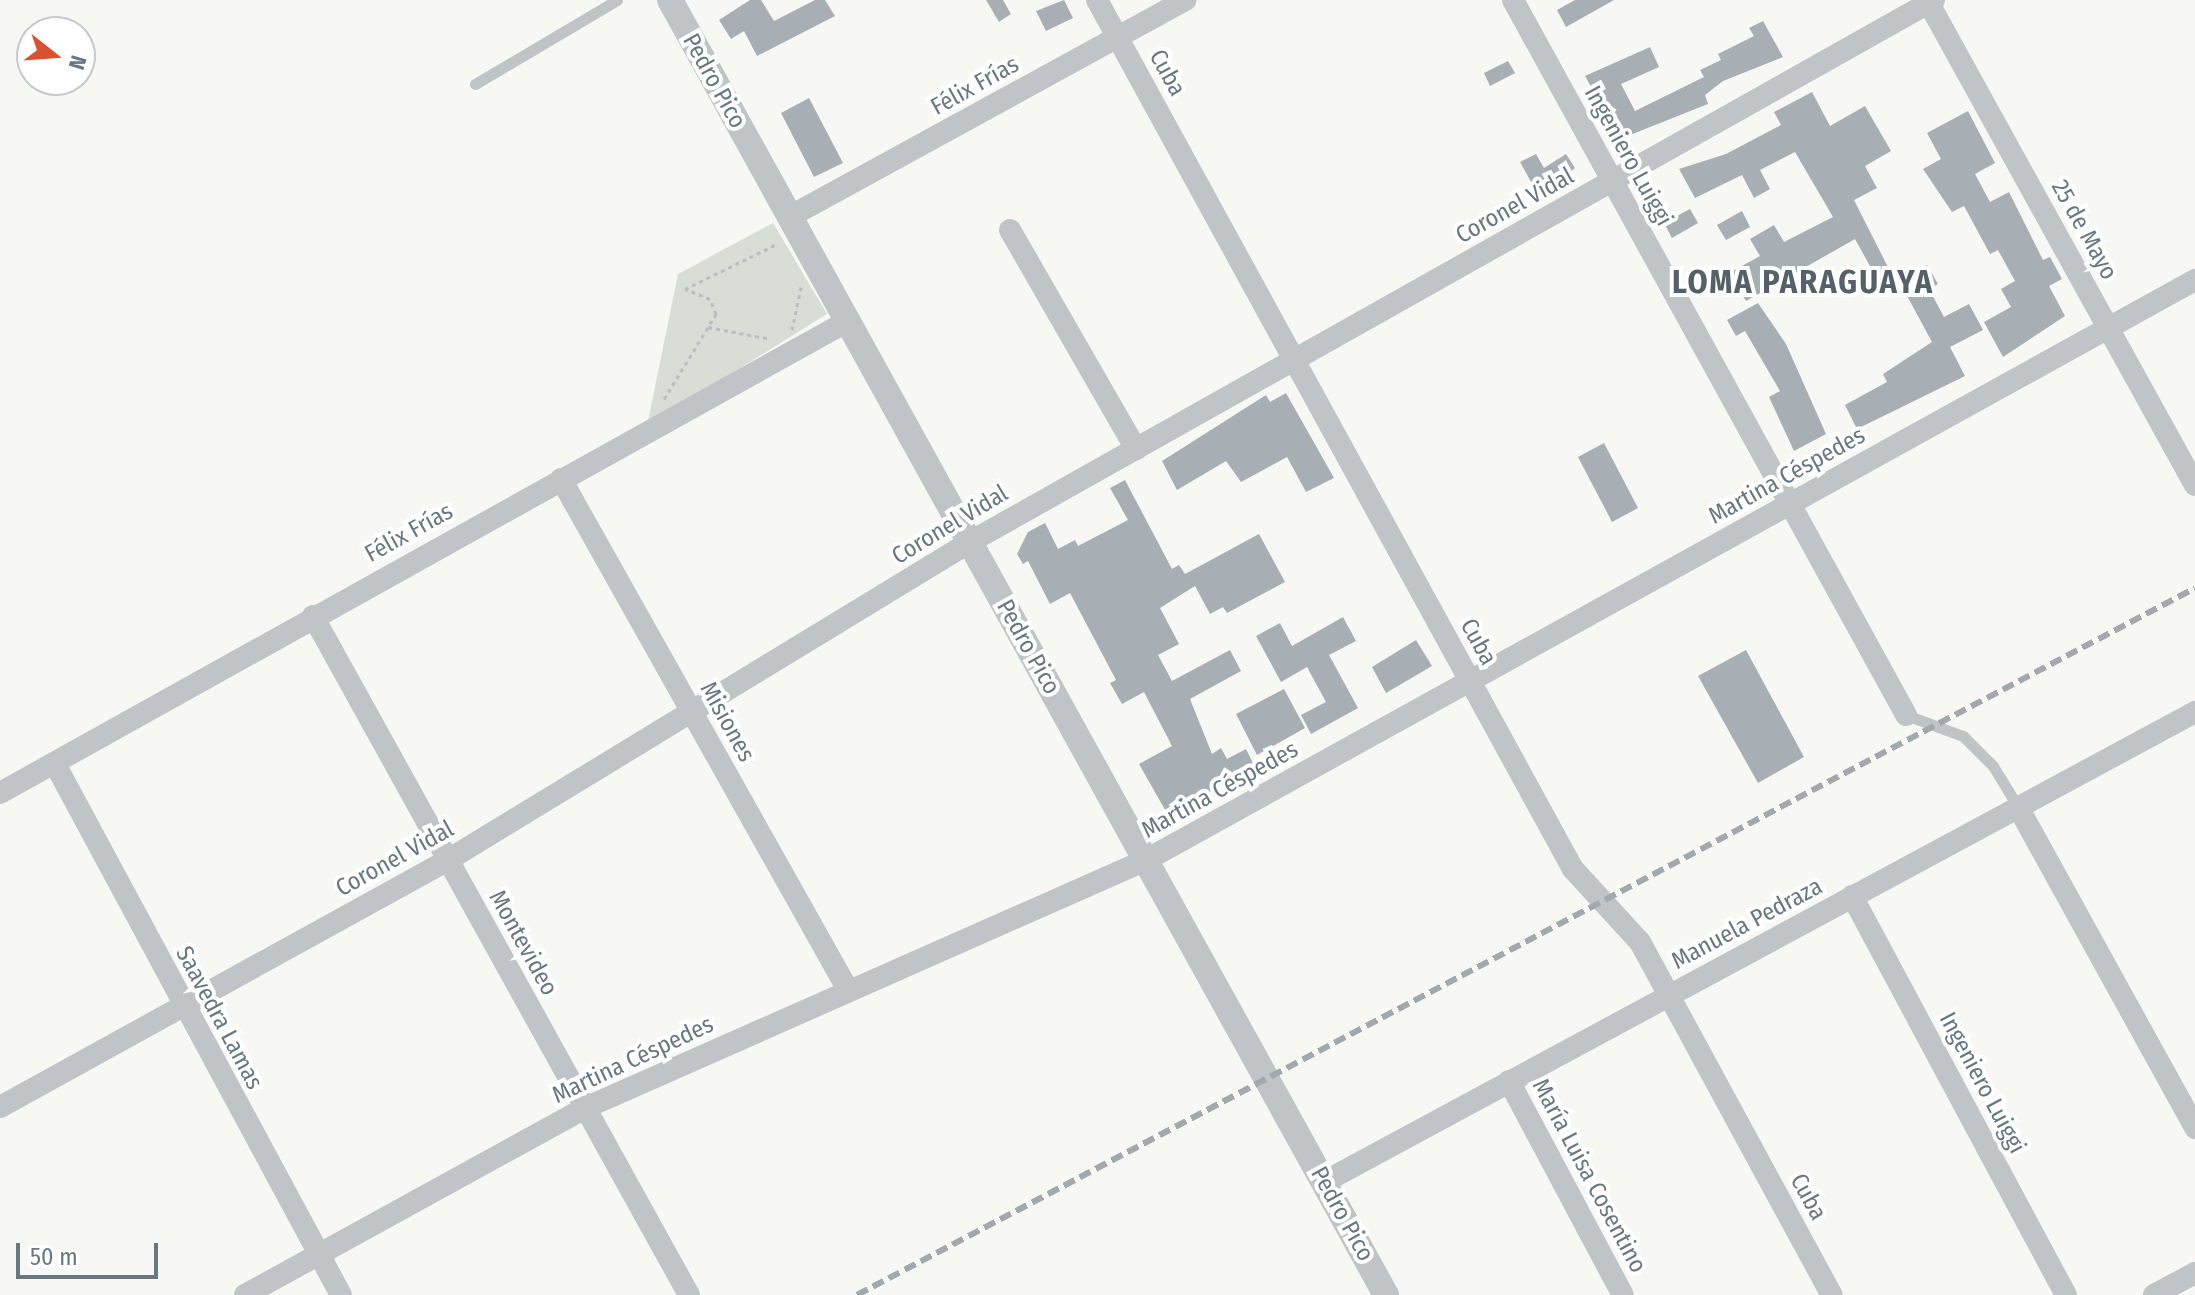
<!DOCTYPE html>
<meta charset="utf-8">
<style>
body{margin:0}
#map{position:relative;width:2195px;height:1295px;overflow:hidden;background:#f7f7f4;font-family:"Fira Sans Condensed",sans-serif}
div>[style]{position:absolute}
.green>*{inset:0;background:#d8ddd5}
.building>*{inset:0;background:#a8afb4}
.path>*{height:3px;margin-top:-1.5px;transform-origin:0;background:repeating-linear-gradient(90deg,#babdbf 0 4px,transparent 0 8px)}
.service>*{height:11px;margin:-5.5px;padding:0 5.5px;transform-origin:5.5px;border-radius:5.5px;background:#c0c4c7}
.minor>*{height:22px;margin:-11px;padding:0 11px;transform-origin:11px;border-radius:11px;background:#c0c4c7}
.tertiary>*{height:26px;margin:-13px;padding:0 13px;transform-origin:13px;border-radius:13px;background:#c0c4c7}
.rail>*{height:6px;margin-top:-3px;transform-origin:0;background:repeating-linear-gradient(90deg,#a2a8ac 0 12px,transparent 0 18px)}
span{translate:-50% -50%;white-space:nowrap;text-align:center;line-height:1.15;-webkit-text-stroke:8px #fff;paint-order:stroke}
.street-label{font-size:24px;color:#687883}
.district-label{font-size:32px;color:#556168;font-weight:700;letter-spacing:2px}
.north{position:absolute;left:16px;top:16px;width:80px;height:80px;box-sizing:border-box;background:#fff;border:2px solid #c3c9cd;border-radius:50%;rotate:107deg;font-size:22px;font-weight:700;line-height:32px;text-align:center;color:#687883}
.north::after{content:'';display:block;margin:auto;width:28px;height:36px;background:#d85233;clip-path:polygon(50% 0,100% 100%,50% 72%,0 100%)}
.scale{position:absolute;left:16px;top:1243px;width:142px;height:36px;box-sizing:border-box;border:4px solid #687883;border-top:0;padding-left:10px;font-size:24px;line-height:28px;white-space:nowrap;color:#687883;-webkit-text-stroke:6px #fff;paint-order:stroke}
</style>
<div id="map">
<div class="green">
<i style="clip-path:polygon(773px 223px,827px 314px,647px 426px,678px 274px)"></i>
</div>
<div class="building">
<i style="clip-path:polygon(750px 0,761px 0,774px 21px,815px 0,825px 0,835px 16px,757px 56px,744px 31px,731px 39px,719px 20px)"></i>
<i style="clip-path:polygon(986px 0,1003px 0,1011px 14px,999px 22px)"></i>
<i style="clip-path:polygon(1064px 0,1073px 18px,1046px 31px,1036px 11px)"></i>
<i style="clip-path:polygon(1575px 0,1614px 0,1566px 27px,1557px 10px)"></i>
<i style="clip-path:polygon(1763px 21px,1783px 57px,1723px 81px,1705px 95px,1708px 104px,1620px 139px,1585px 76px,1650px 47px,1659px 67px,1621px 84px,1635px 111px,1704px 77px,1700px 70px,1721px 60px,1718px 54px,1754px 36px,1749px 28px)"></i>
<i style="clip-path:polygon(1508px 61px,1515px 73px,1490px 86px,1484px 73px)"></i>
<i style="clip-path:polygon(1812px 92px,1830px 126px,1865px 106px,1891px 151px,1865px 166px,1877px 188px,1854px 200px,1893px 277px,1880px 284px,1855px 239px,1746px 301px,1729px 273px,1760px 256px,1750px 239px,1774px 225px,1784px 242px,1833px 217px,1795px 152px,1760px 170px,1770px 189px,1754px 198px,1742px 175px,1695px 198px,1679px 169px,1726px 154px,1781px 125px,1774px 112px)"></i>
<i style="clip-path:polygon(809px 98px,843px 163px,814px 177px,781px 113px)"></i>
<i style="clip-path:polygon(1968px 111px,1995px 163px,1975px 174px,1990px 202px,2009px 192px,2043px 260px,2050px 257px,2062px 279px,2049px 286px,2065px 316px,2003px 357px,1984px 322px,2011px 307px,2001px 289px,2015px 281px,1998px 250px,1990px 254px,1964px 206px,1952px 212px,1923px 169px,1941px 159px,1927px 133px)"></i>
<i style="clip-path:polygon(1536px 154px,1544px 168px,1566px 154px,1575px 168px,1540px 198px,1520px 162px)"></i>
<i style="clip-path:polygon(1690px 209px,1698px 223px,1672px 238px,1664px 223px)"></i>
<i style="clip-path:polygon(1742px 211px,1750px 227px,1726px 240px,1717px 225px)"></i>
<i style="clip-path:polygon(1927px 265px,1938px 284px,1929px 289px,1944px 317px,1969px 304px,1983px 330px,1950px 347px,1965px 376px,1857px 429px,1845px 405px,1887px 382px,1883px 374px,1932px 342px,1899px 281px)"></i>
<i style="clip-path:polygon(1758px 303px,1786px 344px,1826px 434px,1794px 451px,1769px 397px,1780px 391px,1745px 331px,1736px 336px,1727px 320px)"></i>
<i style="clip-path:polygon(1286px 393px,1334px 478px,1306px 492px,1287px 457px,1241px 482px,1226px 461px,1177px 490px,1162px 461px,1266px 395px,1270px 402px)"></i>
<i style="clip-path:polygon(1604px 443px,1638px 508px,1612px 522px,1578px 457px)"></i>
<i style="clip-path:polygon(1125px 480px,1172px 569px,1179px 565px,1185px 574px,1259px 534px,1285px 582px,1227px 613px,1223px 607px,1210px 614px,1195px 586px,1160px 608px,1179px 644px,1158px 655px,1172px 681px,1230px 650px,1241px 671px,1190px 699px,1212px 754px,1221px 748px,1227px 759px,1246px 749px,1255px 767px,1168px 815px,1139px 764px,1172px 746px,1144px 692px,1122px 704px,1110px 683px,1116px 680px,1070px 593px,1050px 604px,1028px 561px,1023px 564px,1017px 554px,1028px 532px,1045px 523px,1058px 549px,1075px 540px,1078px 546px,1128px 520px,1110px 488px)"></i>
<i style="clip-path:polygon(1343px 617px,1356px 641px,1329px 655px,1358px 708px,1311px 734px,1301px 715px,1326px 702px,1307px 667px,1281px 682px,1256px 636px,1280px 623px,1292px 646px)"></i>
<i style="clip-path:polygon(1416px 640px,1432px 666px,1386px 693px,1372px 667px)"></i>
<i style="clip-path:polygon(1746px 650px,1804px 757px,1758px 783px,1698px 676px)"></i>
<i style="clip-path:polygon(1284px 689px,1305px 728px,1257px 755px,1236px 714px)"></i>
</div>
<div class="path">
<i style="left:708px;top:327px;width:64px;rotate:10.8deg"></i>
<i style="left:792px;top:330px;width:44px;rotate:-78.2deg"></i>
<i style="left:664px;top:399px;width:100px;rotate:-58.5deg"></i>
<i style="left:716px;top:314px;width:16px;rotate:-112deg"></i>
<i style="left:710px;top:299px;width:27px;rotate:-158deg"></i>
<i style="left:685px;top:289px;width:102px;rotate:-26.1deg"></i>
</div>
<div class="service">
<i style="left:475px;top:84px;width:165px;rotate:-30.6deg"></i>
<i style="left:1906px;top:715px;width:61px;rotate:20.2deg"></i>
<i style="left:1963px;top:736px;width:42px;rotate:45deg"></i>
<i style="left:1993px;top:766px;width:48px;rotate:58.6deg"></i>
</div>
<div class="minor">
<i style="left:1097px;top:0;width:991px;rotate:61.29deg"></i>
<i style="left:1573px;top:869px;width:99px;rotate:47.5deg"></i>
<i style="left:1640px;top:942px;width:402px;rotate:61.5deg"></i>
<i style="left:1513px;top:0;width:816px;rotate:61.2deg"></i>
<i style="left:1927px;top:0;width:554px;rotate:61.08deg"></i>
<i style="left:789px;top:217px;width:452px;rotate:-28.7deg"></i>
<i style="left:1010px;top:230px;width:253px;rotate:60.1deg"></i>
<i style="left:561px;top:479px;width:586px;rotate:60.68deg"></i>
<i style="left:313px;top:616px;width:776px;rotate:61.02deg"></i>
<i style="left:55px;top:764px;width:603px;rotate:61.69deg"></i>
<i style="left:0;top:793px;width:968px;rotate:-29.11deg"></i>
<i style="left:2018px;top:807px;width:367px;rotate:61.1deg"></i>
<i style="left:1852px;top:896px;width:453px;rotate:61.8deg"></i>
<i style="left:1509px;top:1081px;width:242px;rotate:62deg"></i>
<i style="left:0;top:1107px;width:512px;rotate:-28.87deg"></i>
<i style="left:448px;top:860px;width:611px;rotate:-31.35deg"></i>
<i style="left:970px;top:542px;width:1106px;rotate:-29.35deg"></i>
<i style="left:1324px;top:1182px;width:990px;rotate:-28.35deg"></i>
<i style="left:245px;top:1295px;width:388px;rotate:-28.8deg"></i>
<i style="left:585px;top:1108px;width:613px;rotate:-23.85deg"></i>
<i style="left:1146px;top:860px;width:1199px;rotate:-28.94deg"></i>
<i style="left:2154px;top:1295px;width:47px;rotate:-28.2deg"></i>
</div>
<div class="tertiary">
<i style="left:670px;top:0;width:1480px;rotate:61.06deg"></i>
</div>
<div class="rail">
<i style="left:857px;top:1295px;width:1513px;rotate:-27.85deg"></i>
</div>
<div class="street-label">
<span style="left:1167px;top:73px;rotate:61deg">Cuba</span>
<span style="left:714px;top:81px;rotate:61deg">Pedro Pico</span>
<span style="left:975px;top:86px;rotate:-29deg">Félix Frías</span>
<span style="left:1628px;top:156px;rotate:61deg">Ingeniero Luiggi</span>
<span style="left:1515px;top:206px;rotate:-29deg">Coronel Vidal</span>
<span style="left:2084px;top:230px;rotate:61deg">25 de Mayo</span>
<span style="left:1787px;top:476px;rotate:-29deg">Martina Céspedes</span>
<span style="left:950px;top:525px;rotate:-31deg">Coronel Vidal</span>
<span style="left:409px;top:533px;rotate:-29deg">Félix Frías</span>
<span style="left:1478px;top:642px;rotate:61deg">Cuba</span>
<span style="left:1028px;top:647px;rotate:61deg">Pedro Pico</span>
<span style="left:727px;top:722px;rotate:61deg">Misiones</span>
<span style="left:1220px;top:790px;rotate:-29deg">Martina Céspedes</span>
<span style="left:395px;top:859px;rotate:-29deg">Coronel Vidal</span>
<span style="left:1747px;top:924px;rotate:-28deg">Manuela Pedraza</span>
<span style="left:523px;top:943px;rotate:61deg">Montevideo</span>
<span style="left:219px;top:1018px;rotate:62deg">Saavedra Lamas</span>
<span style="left:633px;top:1060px;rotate:-25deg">Martina Céspedes</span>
<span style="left:1982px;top:1083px;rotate:62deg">Ingeniero Luiggi</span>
<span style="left:1589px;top:1176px;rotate:62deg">María Luisa Cosentino</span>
<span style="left:1808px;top:1197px;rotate:61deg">Cuba</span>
<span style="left:1342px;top:1214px;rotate:61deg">Pedro Pico</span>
</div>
<div class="district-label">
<span style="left:1803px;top:282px">LOMA PARAGUAYA</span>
</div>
<div class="north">N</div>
<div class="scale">50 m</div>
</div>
